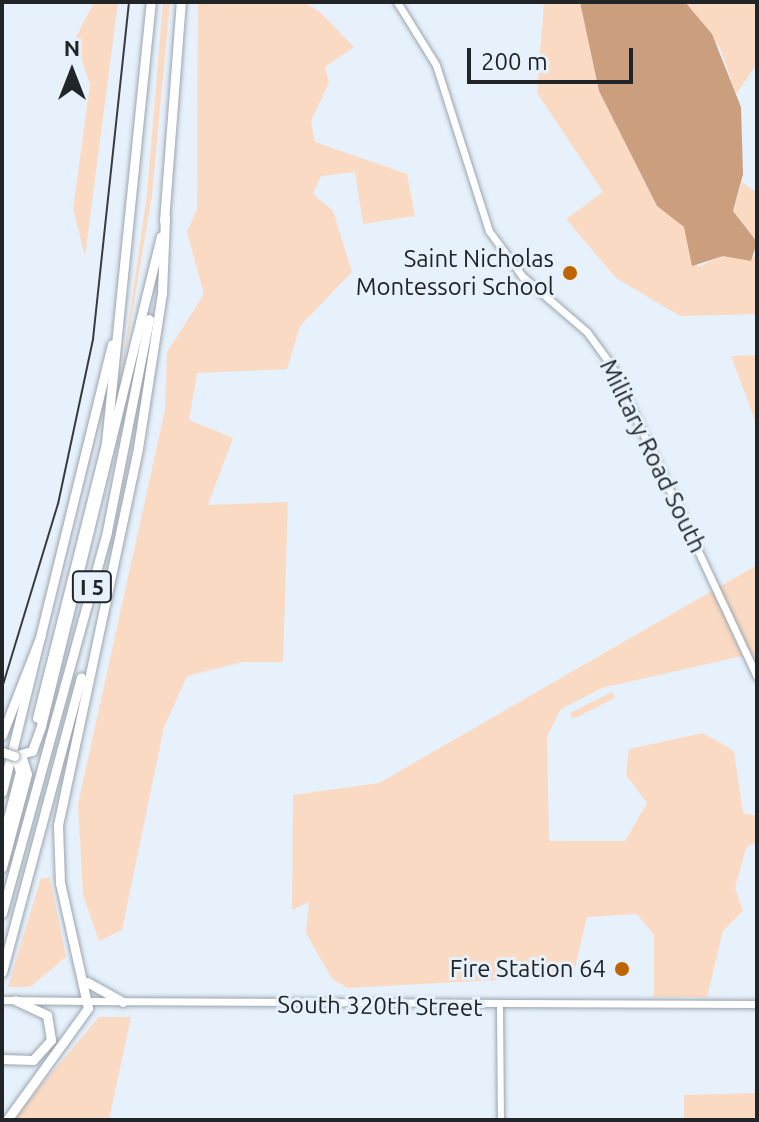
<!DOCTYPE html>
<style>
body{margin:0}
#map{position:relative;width:759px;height:1122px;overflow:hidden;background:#e6f1fb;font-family:Ubuntu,sans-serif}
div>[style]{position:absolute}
.green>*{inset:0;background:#fbdac3}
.water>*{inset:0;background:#cb9e7e}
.roads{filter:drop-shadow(0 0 2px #9ba5af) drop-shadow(0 0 2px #9ba5af)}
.tertiary>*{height:6px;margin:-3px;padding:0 3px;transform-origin:3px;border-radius:3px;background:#fff}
.secondary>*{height:7px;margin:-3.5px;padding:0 3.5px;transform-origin:3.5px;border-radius:3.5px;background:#fff}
.primary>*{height:7px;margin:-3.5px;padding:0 3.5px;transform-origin:3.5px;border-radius:3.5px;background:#fff}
.motorway>*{height:9px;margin:-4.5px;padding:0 4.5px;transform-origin:4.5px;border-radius:4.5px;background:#fff}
.tram>*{height:2px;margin:-1px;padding:0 1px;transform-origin:1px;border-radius:1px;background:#373b3f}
.bridges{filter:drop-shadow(0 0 2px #9ba5af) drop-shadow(0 0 2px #9ba5af)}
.motorway-bridge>*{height:9px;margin:-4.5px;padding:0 4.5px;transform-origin:4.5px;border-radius:4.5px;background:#fff}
.dots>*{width:22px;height:22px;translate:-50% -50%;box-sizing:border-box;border:4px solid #e6f1fb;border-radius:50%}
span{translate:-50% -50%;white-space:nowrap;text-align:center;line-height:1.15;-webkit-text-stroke:6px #e6f1fb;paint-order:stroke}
.shield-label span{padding:2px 6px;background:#e6f1fb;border:2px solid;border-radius:6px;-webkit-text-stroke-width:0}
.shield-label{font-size:22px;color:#212528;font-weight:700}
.poi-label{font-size:24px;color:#212528}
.right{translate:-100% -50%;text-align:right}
.street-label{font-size:24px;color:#212528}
.frame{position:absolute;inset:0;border:4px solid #212528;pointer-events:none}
.north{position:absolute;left:32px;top:32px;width:80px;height:80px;-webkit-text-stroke:6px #e6f1fb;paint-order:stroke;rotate:0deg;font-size:22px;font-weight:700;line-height:32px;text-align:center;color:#212528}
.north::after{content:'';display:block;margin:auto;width:28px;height:36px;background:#212528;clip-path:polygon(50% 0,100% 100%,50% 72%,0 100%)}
.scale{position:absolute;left:467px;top:48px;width:166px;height:36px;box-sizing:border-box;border:4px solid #212528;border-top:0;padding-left:10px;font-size:24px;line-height:28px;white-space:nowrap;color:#212528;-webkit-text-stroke:6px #e6f1fb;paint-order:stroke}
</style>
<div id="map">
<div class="green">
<i style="clip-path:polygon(94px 2px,118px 2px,85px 256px,73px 209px,90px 85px,75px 39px)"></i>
<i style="clip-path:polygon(163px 2px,170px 2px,152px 195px,118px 398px,147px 194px)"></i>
<i style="clip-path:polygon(198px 2px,304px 2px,320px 12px,354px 47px,325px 67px,329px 83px,311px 121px,315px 142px,407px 174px,415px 216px,363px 224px,355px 172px,321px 176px,313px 194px,333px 211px,352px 272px,300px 326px,287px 369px,197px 373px,189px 420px,233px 438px,208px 505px,288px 502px,283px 662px,243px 662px,187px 676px,164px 727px,122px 930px,99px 941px,83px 895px,78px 804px,165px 410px,167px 352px,204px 294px,187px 232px,197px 209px)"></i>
<i style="clip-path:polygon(544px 2px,580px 2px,599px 91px,657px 206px,684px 227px,698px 267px,721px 256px,757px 257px,757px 314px,680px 316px,616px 278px,566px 219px,603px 192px,537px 93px)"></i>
<i style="clip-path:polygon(685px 2px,757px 2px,757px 64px,736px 94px,720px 48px)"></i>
<i style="clip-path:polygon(742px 182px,757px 193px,757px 242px,733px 211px)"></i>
<i style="clip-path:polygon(757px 355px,757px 426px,731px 356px)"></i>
<i style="clip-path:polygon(757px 565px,757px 666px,751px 654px,602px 688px,561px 709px,547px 736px,549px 841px,625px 841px,647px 803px,626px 775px,629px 749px,703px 733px,734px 751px,743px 813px,757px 816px,757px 841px,746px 848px,735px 888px,743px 911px,723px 931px,707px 997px,654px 997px,654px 935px,637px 914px,587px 917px,573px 976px,348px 988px,332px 979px,306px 933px,309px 902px,292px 910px,293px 795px,379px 783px)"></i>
<i style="clip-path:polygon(612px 692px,615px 698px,573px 719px,570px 713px)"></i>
<i style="clip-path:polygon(41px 878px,50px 878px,66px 957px,30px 987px,8px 987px)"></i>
<i style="clip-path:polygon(99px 1017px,131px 1017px,109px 1120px,12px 1120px)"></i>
<i style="clip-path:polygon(757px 1093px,757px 1120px,684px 1120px,684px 1095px)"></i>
</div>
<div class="water">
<i style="clip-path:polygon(580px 2px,685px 2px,712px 34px,741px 107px,743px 174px,733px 211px,757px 242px,751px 261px,723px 256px,692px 266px,684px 227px,657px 206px,599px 91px)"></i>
</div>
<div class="roads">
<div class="tertiary">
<i style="left:500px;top:1008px;width:112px;rotate:89.5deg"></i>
</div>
<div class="secondary">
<i style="left:397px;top:2px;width:74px;rotate:58.2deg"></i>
<i style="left:436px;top:65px;width:174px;rotate:72.3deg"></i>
<i style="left:489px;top:231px;width:56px;rotate:53.7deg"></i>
<i style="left:522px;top:276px;width:86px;rotate:40.7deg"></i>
<i style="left:587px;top:332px;width:41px;rotate:54deg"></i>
<i style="left:611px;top:365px;width:344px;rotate:64.9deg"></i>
<i style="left:88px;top:1001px;width:669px;rotate:0.26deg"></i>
</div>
<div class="primary">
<i style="left:2px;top:1000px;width:86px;rotate:0.7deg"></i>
</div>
<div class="motorway">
<i style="left:164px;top:221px;width:220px;rotate:-85.6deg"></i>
<i style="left:37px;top:718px;width:284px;rotate:-75.9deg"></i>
<i style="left:106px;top:443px;width:443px;rotate:-84.2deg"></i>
<i style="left:2px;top:735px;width:107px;rotate:-68.7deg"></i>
<i style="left:14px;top:756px;width:19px;rotate:-16deg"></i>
<i style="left:32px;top:751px;width:27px;rotate:-70deg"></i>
<i style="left:41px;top:726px;width:504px;rotate:-76.24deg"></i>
<i style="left:2px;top:792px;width:461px;rotate:-76.2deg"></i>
<i style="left:2px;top:841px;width:71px;rotate:-75.4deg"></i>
<i style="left:20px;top:772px;width:15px;rotate:-106deg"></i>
<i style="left:2px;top:867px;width:96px;rotate:-75deg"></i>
<i style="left:27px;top:774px;width:17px;rotate:-107deg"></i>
<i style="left:2px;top:913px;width:396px;rotate:-74.6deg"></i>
<i style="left:107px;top:531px;width:216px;rotate:-78.8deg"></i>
<i style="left:2px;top:972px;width:305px;rotate:-75deg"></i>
<i style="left:87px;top:982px;width:41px;rotate:29.1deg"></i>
<i style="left:2px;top:1059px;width:31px;rotate:2deg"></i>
<i style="left:33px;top:1060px;width:27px;rotate:-48deg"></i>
<i style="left:51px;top:1040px;width:25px;rotate:-99deg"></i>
<i style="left:47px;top:1015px;width:35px;rotate:-155deg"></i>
<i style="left:7px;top:1120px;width:138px;rotate:-54.1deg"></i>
<i style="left:88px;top:1008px;width:128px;rotate:-102.6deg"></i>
<i style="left:60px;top:883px;width:58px;rotate:-92deg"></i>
<i style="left:58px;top:825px;width:385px;rotate:-78deg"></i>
<i style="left:138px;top:448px;width:157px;rotate:-81.2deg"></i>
<i style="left:162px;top:293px;width:76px;rotate:-87.7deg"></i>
</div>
</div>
<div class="tram">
<i style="left:2px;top:688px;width:192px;rotate:-73.1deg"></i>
<i style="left:58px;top:504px;width:169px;rotate:-78deg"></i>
<i style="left:93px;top:339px;width:339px;rotate:-83.9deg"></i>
</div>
<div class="bridges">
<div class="motorway-bridge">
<i style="left:2px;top:752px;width:13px;rotate:18deg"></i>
</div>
</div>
<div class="dots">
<i style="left:570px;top:273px;background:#be6502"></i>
<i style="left:622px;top:969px;background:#be6502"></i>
</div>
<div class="shield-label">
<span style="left:92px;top:587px">I 5</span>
</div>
<div class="poi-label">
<span class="right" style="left:554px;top:273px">Saint Nicholas<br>Montessori School</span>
<span class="right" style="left:606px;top:969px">Fire Station 64</span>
</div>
<div class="street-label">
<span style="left:653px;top:456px;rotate:64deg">Military Road South</span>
<span style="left:380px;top:1006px;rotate:1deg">South 320th Street</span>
</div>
<div class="frame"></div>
<div class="north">N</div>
<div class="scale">200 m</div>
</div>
